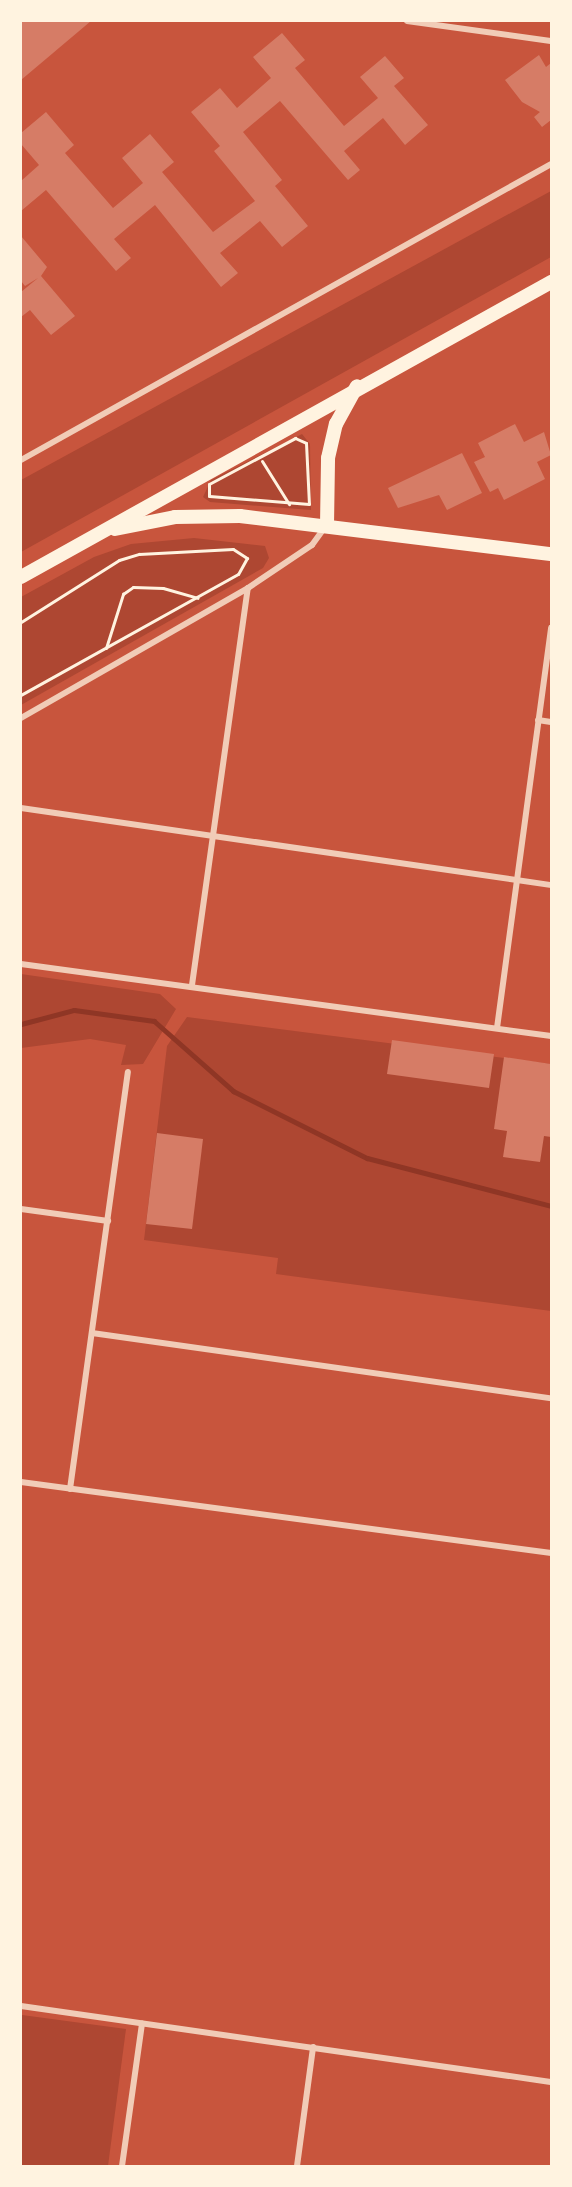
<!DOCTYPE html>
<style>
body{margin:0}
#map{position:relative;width:572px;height:2187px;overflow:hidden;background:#c8553d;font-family:Helvetica,sans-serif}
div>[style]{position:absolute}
.green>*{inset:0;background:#ae4732}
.stream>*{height:5px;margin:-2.5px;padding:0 2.5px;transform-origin:2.5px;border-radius:2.5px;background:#8f3625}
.building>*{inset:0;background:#d67c66}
.path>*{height:3px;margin:-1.5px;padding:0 1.5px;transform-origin:1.5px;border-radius:1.5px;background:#fff3e0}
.minor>*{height:6px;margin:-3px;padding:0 3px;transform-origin:3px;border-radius:3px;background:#f1ccb7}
.primary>*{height:14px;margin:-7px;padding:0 7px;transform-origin:7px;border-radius:7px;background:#fff3e0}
span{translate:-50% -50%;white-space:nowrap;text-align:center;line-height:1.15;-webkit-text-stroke:5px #fff3e0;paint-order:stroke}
.frame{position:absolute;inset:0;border:22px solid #fff3e0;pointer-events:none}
</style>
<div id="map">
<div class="green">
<i style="clip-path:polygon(551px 191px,551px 257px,21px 552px,21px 480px)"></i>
<i style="clip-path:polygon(302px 434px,310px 444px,311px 510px,210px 502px,203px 497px,211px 480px)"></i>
<i style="clip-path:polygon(194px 538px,265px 546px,269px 558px,263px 568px,21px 705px,21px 597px,94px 557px,131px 544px)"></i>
<i style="clip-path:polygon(21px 974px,160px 994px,176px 1009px,143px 1064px,121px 1065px,126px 1045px,90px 1039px,21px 1048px)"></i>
<i style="clip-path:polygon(187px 1017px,551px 1064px,551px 1311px,276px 1274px,278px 1258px,144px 1240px,167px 1046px)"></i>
<i style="clip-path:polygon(22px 2015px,126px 2029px,108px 2166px,21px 2166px)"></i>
</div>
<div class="stream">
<i style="left:21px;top:1024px;width:55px;rotate:-14.8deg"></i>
<i style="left:74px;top:1010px;width:81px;rotate:7.8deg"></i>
<i style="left:154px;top:1021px;width:106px;rotate:41.5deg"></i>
<i style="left:233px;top:1091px;width:150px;rotate:26.6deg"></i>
<i style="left:367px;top:1158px;width:190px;rotate:14.6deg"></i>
</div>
<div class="building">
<i style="clip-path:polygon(21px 21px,91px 21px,21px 80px)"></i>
<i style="clip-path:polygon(282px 33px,305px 60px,295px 68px,344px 126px,378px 98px,360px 77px,385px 56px,404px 78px,394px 86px,428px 125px,405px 145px,383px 118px,344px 151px,360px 170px,348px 180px,280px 101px,243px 132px,282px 180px,275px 186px,308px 226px,282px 247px,260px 221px,220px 253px,238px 273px,221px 287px,155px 205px,114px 239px,131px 258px,116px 271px,46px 190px,21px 211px,21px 181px,39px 165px,21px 144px,21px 133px,46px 112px,74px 145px,65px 153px,113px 208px,143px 183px,122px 158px,150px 134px,174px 162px,162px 172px,213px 232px,255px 201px,214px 151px,220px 146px,191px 112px,220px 88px,237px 108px,271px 78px,253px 57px)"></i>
<i style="clip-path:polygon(539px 55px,546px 67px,551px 63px,551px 120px,542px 127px,534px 117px,540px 112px,522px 102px,505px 80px)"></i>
<i style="clip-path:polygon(21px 236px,47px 267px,41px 276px,75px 316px,51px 335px,30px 310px,21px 317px,21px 292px,38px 278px,25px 286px,21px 281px)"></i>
<i style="clip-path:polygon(515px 424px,524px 442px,544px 432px,551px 455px,537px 462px,545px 479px,504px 500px,498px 488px,490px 492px,474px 462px,485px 457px,478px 443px)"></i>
<i style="clip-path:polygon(462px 453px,482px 493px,447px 510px,439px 495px,398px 508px,388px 488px)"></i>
<i style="clip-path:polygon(392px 1040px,494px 1054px,489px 1088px,387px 1074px)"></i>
<i style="clip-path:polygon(504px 1057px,551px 1064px,551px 1137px,544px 1136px,540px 1162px,503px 1157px,507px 1131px,494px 1129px)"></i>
<i style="clip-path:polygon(157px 1133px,203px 1139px,192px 1229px,146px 1224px)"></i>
</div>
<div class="path">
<i style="left:295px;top:438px;width:12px;rotate:24deg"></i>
<i style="left:306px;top:443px;width:61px;rotate:87.2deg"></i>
<i style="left:309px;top:504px;width:100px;rotate:-175.4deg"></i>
<i style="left:209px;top:496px;width:12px;rotate:-90deg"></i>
<i style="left:209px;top:484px;width:98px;rotate:-28.1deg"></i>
<i style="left:262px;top:461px;width:51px;rotate:57.9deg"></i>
<i style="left:21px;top:622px;width:116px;rotate:-32.3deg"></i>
<i style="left:119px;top:560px;width:21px;rotate:-17deg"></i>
<i style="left:139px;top:554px;width:94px;rotate:-3deg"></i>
<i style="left:233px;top:549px;width:17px;rotate:33deg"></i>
<i style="left:247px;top:558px;width:18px;rotate:119deg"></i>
<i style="left:238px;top:574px;width:248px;rotate:150.9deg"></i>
<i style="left:106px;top:648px;width:57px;rotate:-72.5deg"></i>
<i style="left:123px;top:594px;width:12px;rotate:-35deg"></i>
<i style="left:133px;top:587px;width:30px;rotate:2deg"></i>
<i style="left:163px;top:588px;width:36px;rotate:16deg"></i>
</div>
<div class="minor">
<i style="left:407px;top:21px;width:145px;rotate:7.9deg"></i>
<i style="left:21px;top:460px;width:607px;rotate:-29.18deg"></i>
<i style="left:21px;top:718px;width:262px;rotate:-29.8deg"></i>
<i style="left:248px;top:588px;width:77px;rotate:-33.9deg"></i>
<i style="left:312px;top:545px;width:24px;rotate:-54deg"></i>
<i style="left:538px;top:720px;width:13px;rotate:9deg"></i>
<i style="left:21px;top:808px;width:536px;rotate:8.27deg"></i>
<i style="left:21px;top:964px;width:535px;rotate:7.74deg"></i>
<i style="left:192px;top:985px;width:401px;rotate:-82deg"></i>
<i style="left:497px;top:1028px;width:404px;rotate:-82.3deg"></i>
<i style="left:21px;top:1209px;width:88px;rotate:7.9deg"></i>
<i style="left:92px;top:1333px;width:464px;rotate:8.1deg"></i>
<i style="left:21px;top:1482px;width:535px;rotate:7.63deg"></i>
<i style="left:70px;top:1489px;width:421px;rotate:-82.1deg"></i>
<i style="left:21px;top:2006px;width:535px;rotate:8.16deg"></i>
<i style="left:122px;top:2166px;width:144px;rotate:-82deg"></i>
<i style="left:297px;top:2166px;width:120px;rotate:-82.3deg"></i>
</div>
<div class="primary">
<i style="left:327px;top:525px;width:67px;rotate:-89.1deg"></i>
<i style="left:328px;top:458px;width:35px;rotate:-77deg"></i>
<i style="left:336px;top:424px;width:43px;rotate:-61.1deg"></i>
<i style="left:115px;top:529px;width:61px;rotate:-11.3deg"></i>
<i style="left:175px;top:517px;width:65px;rotate:-0.9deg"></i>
<i style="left:240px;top:516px;width:313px;rotate:7deg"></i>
<i style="left:21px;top:577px;width:607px;rotate:-29.1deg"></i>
</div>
<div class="frame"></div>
</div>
